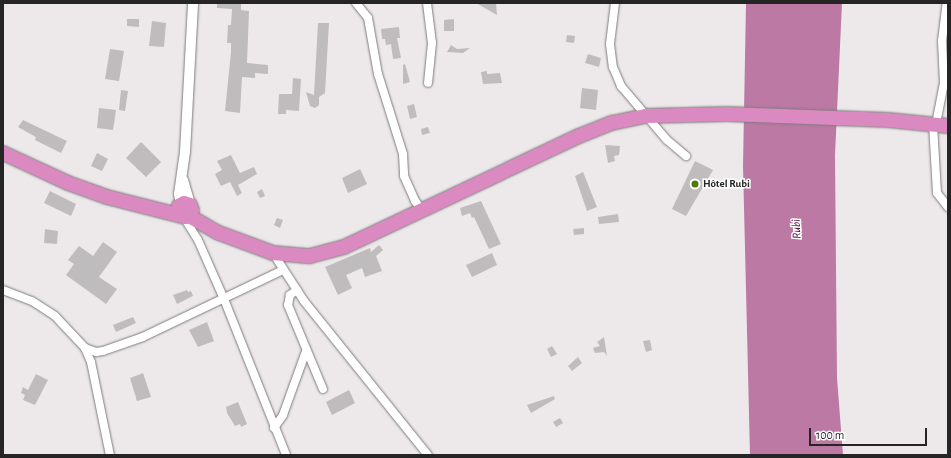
<!DOCTYPE html>
<meta charset="utf-8">
<style>
body{margin:0}
#map{position:relative;width:951px;height:458px;overflow:hidden;background:#ede9eb;font-family:"Alegreya Sans",sans-serif}
div>[style]{position:absolute}
.water>*{inset:0;background:#bb79a4}
.building>*{inset:0;background:#bfbcbe}
.roads{filter:drop-shadow(0 0 1px #7e7b7c) drop-shadow(0 0 1px #7e7b7c)}
.minor>*{height:8px;margin:-4px;padding:0 4px;transform-origin:4px;border-radius:4px;background:#fff}
.tertiary>*{height:10px;margin:-5px;padding:0 5px;transform-origin:5px;border-radius:5px;background:#fff}
.trunk>*{height:14px;margin:-7px;padding:0 7px;transform-origin:7px;border-radius:7px;background:#da8ac0}
.dots>*{width:11px;height:11px;translate:-50% -50%;box-sizing:border-box;border:2px solid #fff;border-radius:50%}
span{translate:-50% -50%;white-space:nowrap;text-align:center;line-height:1.15;-webkit-text-stroke:3px #fff;paint-order:stroke}
.poi-label{font-size:11px;color:#262526;font-weight:700}
.left{translate:0 -50%;text-align:left}
.water-label{font-size:12px;color:#480b38;font-style:italic}
.frame{position:absolute;inset:0;border:4px solid #262526;pointer-events:none}
.scale{position:absolute;left:809px;top:428px;width:118px;height:18px;box-sizing:border-box;border:2px solid #262526;border-top:0;padding-left:5px;font-size:12px;line-height:14px;white-space:nowrap;color:#262526;-webkit-text-stroke:3px #fff;paint-order:stroke}
</style>
<div id="map">
<div class="water">
<i style="clip-path:polygon(746px 3px,842px 3px,835px 155px,837px 378px,843px 455px,750px 455px,743px 166px)"></i>
</div>
<div class="building">
<i style="clip-path:polygon(217px 3px,241px 3px,241px 10px,249px 11px,247px 63px,268px 65px,268px 74px,255px 73px,255px 78px,242px 77px,240px 113px,225px 111px,231px 52px,231px 43px,227px 43px,228px 25px,231px 25px,232px 9px,217px 8px)"></i>
<i style="clip-path:polygon(476px 3px,496px 3px,497px 15px)"></i>
<i style="clip-path:polygon(127px 19px,139px 19px,139px 27px,127px 26px)"></i>
<i style="clip-path:polygon(454px 19px,454px 31px,444px 31px,444px 20px)"></i>
<i style="clip-path:polygon(152px 21px,166px 23px,164px 47px,149px 46px)"></i>
<i style="clip-path:polygon(318px 23px,329px 23px,325px 93px,319px 97px,319px 105px,315px 108px,310px 106px,306px 92px,314px 95px)"></i>
<i style="clip-path:polygon(399px 27px,400px 38px,397px 38px,401px 58px,393px 59px,391px 44px,386px 45px,385px 39px,382px 39px,381px 29px)"></i>
<i style="clip-path:polygon(567px 35px,575px 36px,574px 43px,566px 42px)"></i>
<i style="clip-path:polygon(451px 45px,457px 49px,470px 48px,463px 53px,447px 52px)"></i>
<i style="clip-path:polygon(110px 49px,124px 51px,119px 81px,105px 79px)"></i>
<i style="clip-path:polygon(588px 54px,601px 58px,599px 67px,585px 63px)"></i>
<i style="clip-path:polygon(405px 64px,410px 82px,403px 84px,403px 65px)"></i>
<i style="clip-path:polygon(487px 71px,487px 74px,500px 73px,502px 83px,483px 84px,481px 72px)"></i>
<i style="clip-path:polygon(293px 78px,301px 79px,299px 111px,286px 110px,286px 114px,278px 114px,279px 94px,292px 94px)"></i>
<i style="clip-path:polygon(582px 88px,598px 90px,596px 110px,580px 108px)"></i>
<i style="clip-path:polygon(121px 90px,128px 91px,125px 111px,119px 110px)"></i>
<i style="clip-path:polygon(414px 104px,417px 117px,410px 119px,407px 106px)"></i>
<i style="clip-path:polygon(99px 108px,116px 110px,113px 130px,97px 128px)"></i>
<i style="clip-path:polygon(23px 120px,67px 141px,61px 153px,35px 140px,36px 137px,18px 127px)"></i>
<i style="clip-path:polygon(428px 127px,430px 133px,422px 135px,421px 129px)"></i>
<i style="clip-path:polygon(141px 142px,161px 162px,146px 177px,126px 158px)"></i>
<i style="clip-path:polygon(605px 145px,620px 146px,619px 155px,614px 156px,615px 161px,608px 163px)"></i>
<i style="clip-path:polygon(97px 153px,108px 159px,102px 171px,91px 166px)"></i>
<i style="clip-path:polygon(231px 155px,240px 173px,254px 167px,257px 174px,238px 185px,242px 193px,237px 196px,230px 182px,221px 186px,215px 174px,222px 170px,217px 161px)"></i>
<i style="clip-path:polygon(695px 161px,713px 170px,686px 216px,672px 209px)"></i>
<i style="clip-path:polygon(360px 169px,367px 184px,348px 193px,342px 178px)"></i>
<i style="clip-path:polygon(583px 172px,597px 207px,587px 211px,575px 176px)"></i>
<i style="clip-path:polygon(262px 189px,265px 196px,260px 198px,257px 192px)"></i>
<i style="clip-path:polygon(50px 191px,76px 204px,71px 216px,44px 203px)"></i>
<i style="clip-path:polygon(481px 201px,501px 244px,489px 249px,474px 217px,472px 218px,470px 213px,462px 216px,460px 208px)"></i>
<i style="clip-path:polygon(618px 214px,619px 222px,599px 224px,598px 217px)"></i>
<i style="clip-path:polygon(277px 218px,283px 220px,280px 228px,274px 225px)"></i>
<i style="clip-path:polygon(584px 228px,584px 234px,574px 235px,573px 229px)"></i>
<i style="clip-path:polygon(45px 229px,58px 231px,57px 244px,44px 243px)"></i>
<i style="clip-path:polygon(103px 242px,117px 252px,99px 277px,117px 289px,106px 304px,66px 275px,74px 264px,68px 260px,79px 246px,93px 256px)"></i>
<i style="clip-path:polygon(379px 245px,383px 250px,376px 256px,382px 271px,365px 277px,362px 268px,346px 275px,352px 288px,338px 295px,325px 267px,370px 248px,371px 252px)"></i>
<i style="clip-path:polygon(492px 253px,497px 265px,472px 277px,466px 265px)"></i>
<i style="clip-path:polygon(187px 290px,188px 292px,191px 291px,193px 296px,177px 304px,173px 295px)"></i>
<i style="clip-path:polygon(133px 317px,136px 323px,116px 332px,113px 325px)"></i>
<i style="clip-path:polygon(207px 322px,214px 341px,198px 347px,189px 330px)"></i>
<i style="clip-path:polygon(604px 337px,607px 356px,604px 352px,595px 353px,593px 348px,600px 346px,597px 342px)"></i>
<i style="clip-path:polygon(650px 340px,652px 350px,646px 352px,643px 341px)"></i>
<i style="clip-path:polygon(552px 346px,557px 354px,551px 357px,547px 349px)"></i>
<i style="clip-path:polygon(578px 357px,582px 363px,572px 371px,568px 366px)"></i>
<i style="clip-path:polygon(143px 373px,151px 397px,137px 401px,130px 378px)"></i>
<i style="clip-path:polygon(36px 374px,48px 380px,35px 405px,23px 400px,25px 395px,21px 393px,23px 387px,28px 390px)"></i>
<i style="clip-path:polygon(349px 390px,355px 403px,332px 415px,326px 402px)"></i>
<i style="clip-path:polygon(554px 396px,555px 399px,531px 413px,527px 405px)"></i>
<i style="clip-path:polygon(238px 402px,247px 424px,241px 427px,240px 424px,235px 426px,227px 413px,226px 407px)"></i>
<i style="clip-path:polygon(560px 418px,563px 423px,556px 427px,553px 422px)"></i>
</div>
<div class="roads">
<div class="minor">
<i style="left:356px;top:3px;width:19px;rotate:51deg"></i>
<i style="left:368px;top:18px;width:57px;rotate:79.9deg"></i>
<i style="left:378px;top:74px;width:84px;rotate:72.6deg"></i>
<i style="left:403px;top:154px;width:22px;rotate:87deg"></i>
<i style="left:404px;top:176px;width:27px;rotate:66deg"></i>
<i style="left:415px;top:201px;width:10px;rotate:53deg"></i>
<i style="left:427px;top:3px;width:40px;rotate:82.9deg"></i>
<i style="left:432px;top:43px;width:40px;rotate:95.7deg"></i>
<i style="left:615px;top:3px;width:41px;rotate:97deg"></i>
<i style="left:610px;top:44px;width:23px;rotate:83deg"></i>
<i style="left:613px;top:67px;width:21px;rotate:67deg"></i>
<i style="left:621px;top:86px;width:71px;rotate:49.6deg"></i>
<i style="left:667px;top:140px;width:25px;rotate:40deg"></i>
<i style="left:933px;top:124px;width:69px;rotate:86.7deg"></i>
<i style="left:937px;top:193px;width:18px;rotate:52deg"></i>
<i style="left:936px;top:124px;width:42px;rotate:-79deg"></i>
<i style="left:944px;top:83px;width:42px;rotate:-92.7deg"></i>
<i style="left:942px;top:41px;width:38px;rotate:-83deg"></i>
<i style="left:183px;top:216px;width:28px;rotate:58deg"></i>
<i style="left:198px;top:240px;width:64px;rotate:66.2deg"></i>
<i style="left:224px;top:299px;width:168px;rotate:68.3deg"></i>
<i style="left:273px;top:253px;width:57px;rotate:57.1deg"></i>
<i style="left:304px;top:301px;width:198px;rotate:51.2deg"></i>
<i style="left:3px;top:290px;width:31px;rotate:21deg"></i>
<i style="left:32px;top:301px;width:27px;rotate:33deg"></i>
<i style="left:55px;top:316px;width:44px;rotate:46.8deg"></i>
<i style="left:85px;top:348px;width:15px;rotate:67deg"></i>
<i style="left:91px;top:362px;width:95px;rotate:78.5deg"></i>
<i style="left:297px;top:290px;width:9px;rotate:144deg"></i>
<i style="left:290px;top:295px;width:10px;rotate:101deg"></i>
<i style="left:288px;top:305px;width:91px;rotate:67.4deg"></i>
<i style="left:85px;top:348px;width:12px;rotate:20deg"></i>
<i style="left:96px;top:352px;width:7px;rotate:-8deg"></i>
<i style="left:103px;top:351px;width:42px;rotate:-19.3deg"></i>
<i style="left:143px;top:337px;width:155px;rotate:-25.6deg"></i>
<i style="left:274px;top:428px;width:16px;rotate:-55deg"></i>
<i style="left:283px;top:415px;width:68px;rotate:-70.2deg"></i>
</div>
<div class="tertiary">
<i style="left:183px;top:180px;width:26px;rotate:74deg"></i>
<i style="left:181px;top:204px;width:10px;rotate:-101deg"></i>
<i style="left:179px;top:194px;width:42px;rotate:-81.9deg"></i>
<i style="left:185px;top:152px;width:149px;rotate:-86.9deg"></i>
</div>
<div class="trunk">
<i style="left:3px;top:153px;width:72px;rotate:24.8deg"></i>
<i style="left:68px;top:183px;width:41px;rotate:19.7deg"></i>
<i style="left:107px;top:197px;width:81px;rotate:14.2deg"></i>
<i style="left:186px;top:217px;width:9px;rotate:-49deg"></i>
<i style="left:192px;top:210px;width:5px;rotate:-112deg"></i>
<i style="left:190px;top:205px;width:6px;rotate:-162deg"></i>
<i style="left:184px;top:203px;width:6px;rotate:149deg"></i>
<i style="left:179px;top:206px;width:9px;rotate:84deg"></i>
<i style="left:189px;top:216px;width:34px;rotate:30deg"></i>
<i style="left:219px;top:233px;width:58px;rotate:20.3deg"></i>
<i style="left:273px;top:253px;width:37px;rotate:5deg"></i>
<i style="left:310px;top:256px;width:35px;rotate:-15deg"></i>
<i style="left:344px;top:247px;width:260px;rotate:-25.3deg"></i>
<i style="left:579px;top:136px;width:35px;rotate:-22deg"></i>
<i style="left:612px;top:123px;width:35px;rotate:-12deg"></i>
<i style="left:646px;top:116px;width:81px;rotate:-1.4deg"></i>
<i style="left:727px;top:114px;width:161px;rotate:2.1deg"></i>
<i style="left:888px;top:120px;width:60px;rotate:5.7deg"></i>
</div>
</div>
<div class="dots">
<i style="left:695px;top:184px;background:#4d7b00"></i>
</div>
<div class="poi-label">
<span class="left" style="left:703px;top:184px">Hôtel Rubi</span>
</div>
<div class="water-label">
<span style="left:797px;top:229px;rotate:-93deg">Rubi</span>
</div>
<div class="frame"></div>
<div class="scale">100 m</div>
</div>
